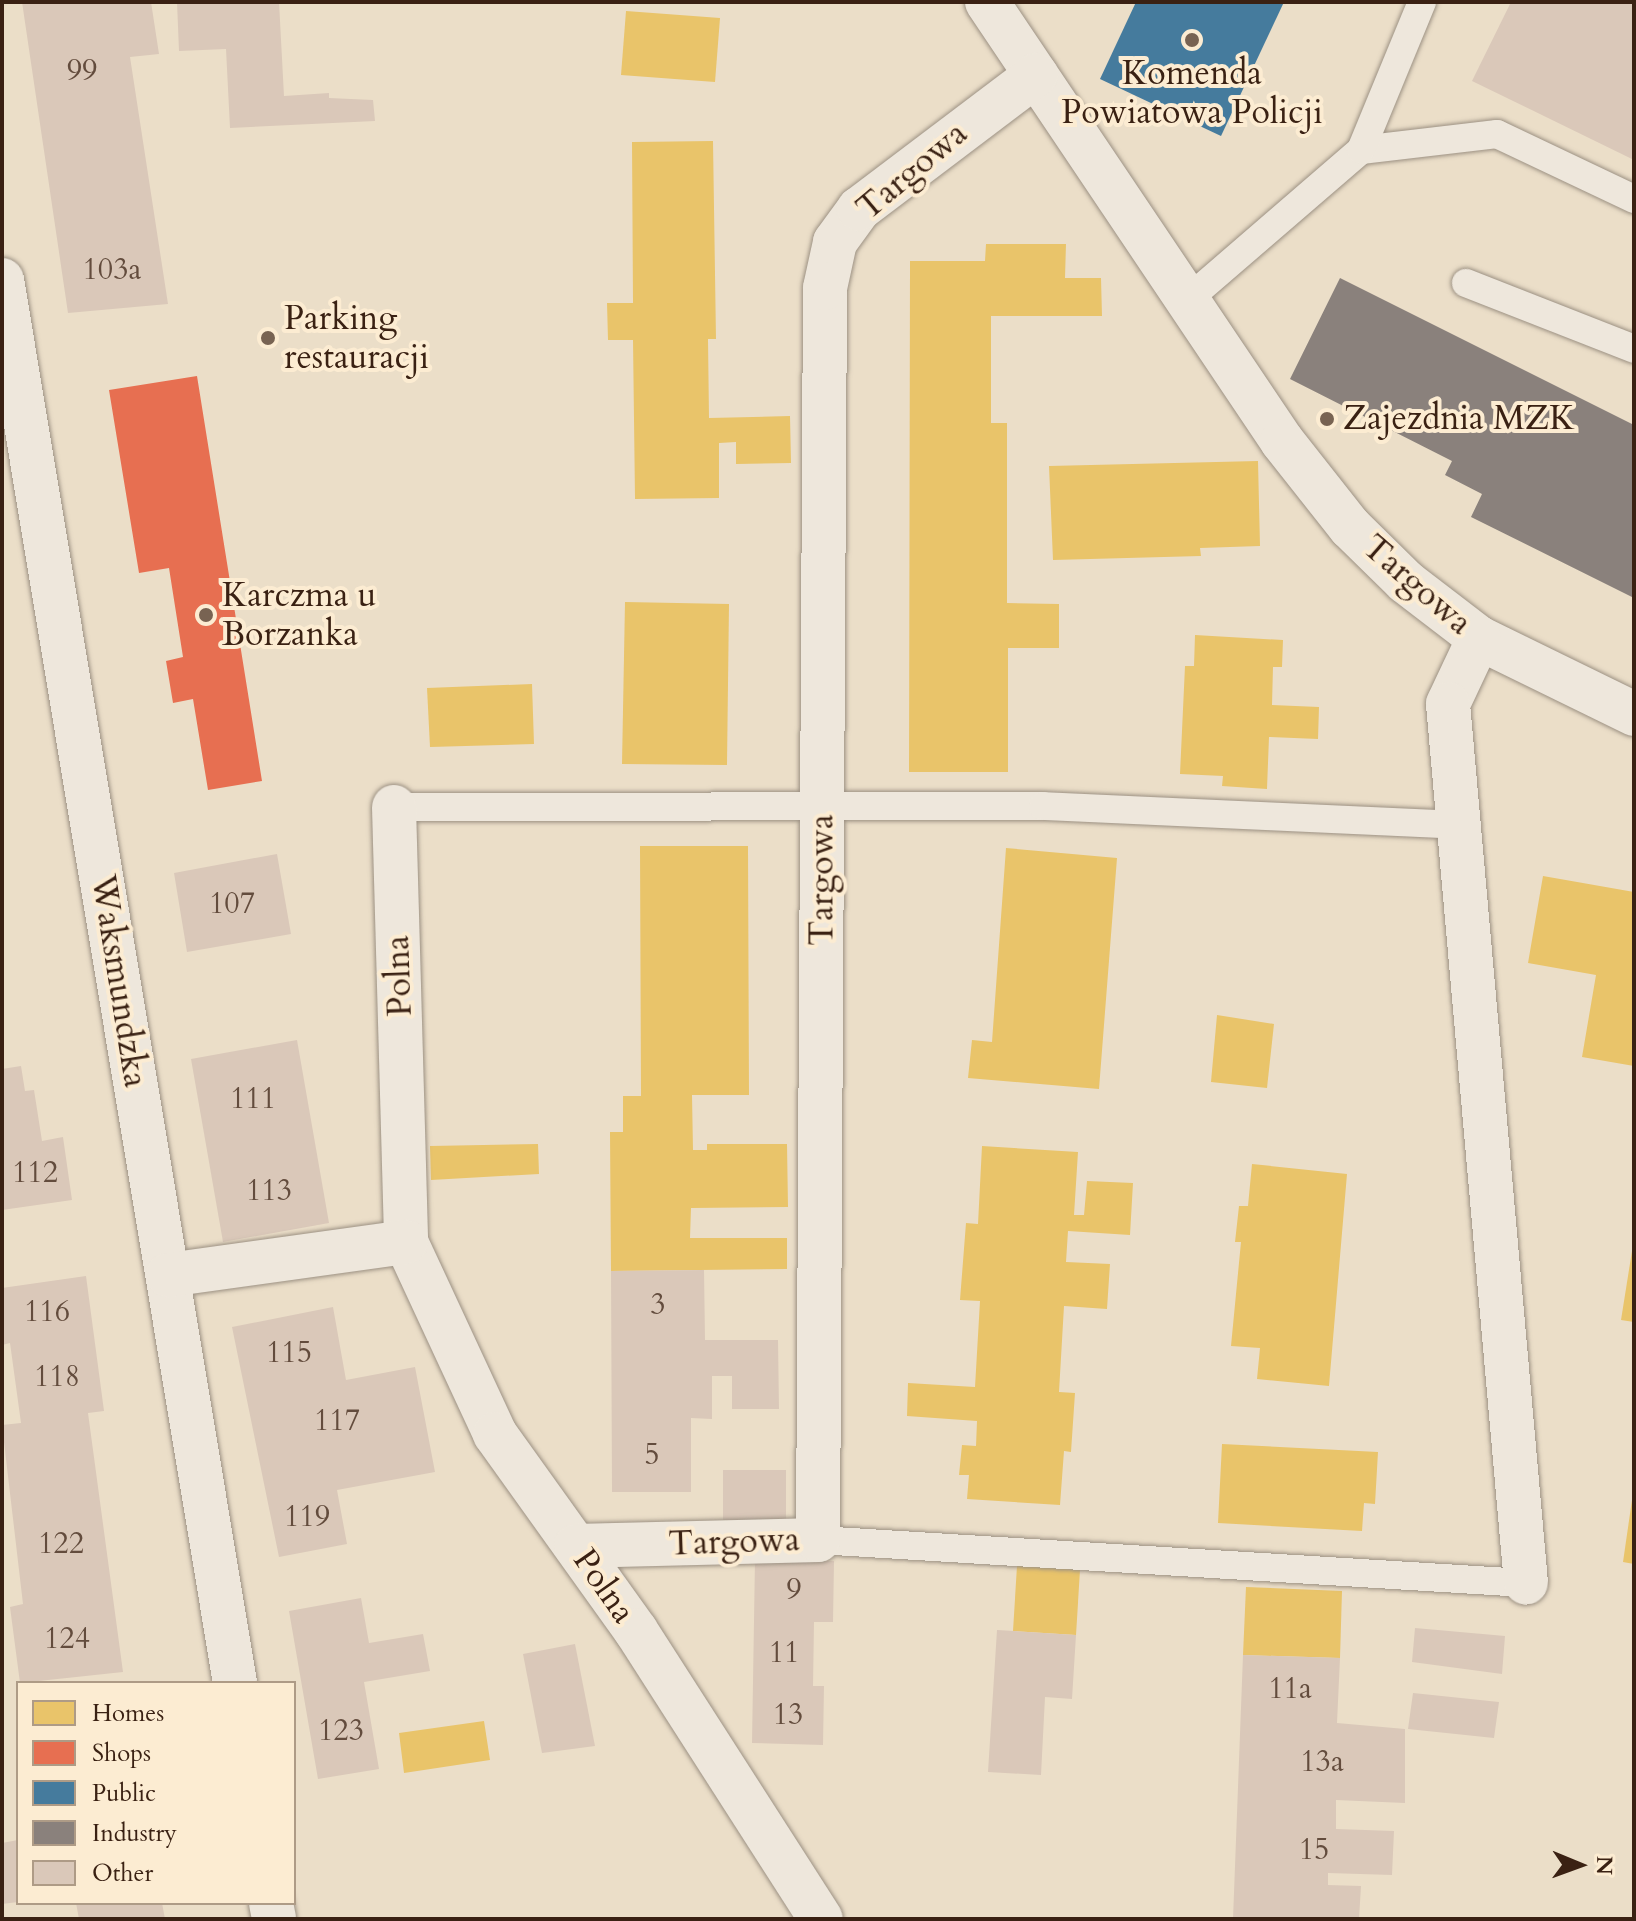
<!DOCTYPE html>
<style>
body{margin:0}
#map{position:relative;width:1636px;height:1921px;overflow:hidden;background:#ebdec8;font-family:Cardo,serif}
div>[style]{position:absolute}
.homes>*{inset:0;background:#e9c46a}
.shops>*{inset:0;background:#e76f51}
.public>*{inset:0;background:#457b9d}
.industry>*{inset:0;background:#8a817c}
.building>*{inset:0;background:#dac8b9}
.roads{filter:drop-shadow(0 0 2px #9c9183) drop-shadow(0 0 2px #9c9183)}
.lane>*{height:28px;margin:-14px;padding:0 14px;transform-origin:14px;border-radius:14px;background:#eee7dc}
.street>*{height:44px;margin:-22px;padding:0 22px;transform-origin:22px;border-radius:22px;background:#eee7dc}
.dots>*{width:22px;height:22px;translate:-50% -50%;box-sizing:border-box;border:4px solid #fcecd2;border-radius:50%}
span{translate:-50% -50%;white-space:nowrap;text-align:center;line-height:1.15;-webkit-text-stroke:8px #fcecd2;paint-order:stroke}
.number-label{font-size:30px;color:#634c3d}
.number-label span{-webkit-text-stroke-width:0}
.poi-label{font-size:34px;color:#3a2113}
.left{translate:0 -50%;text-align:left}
.street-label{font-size:34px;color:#3a2113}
.frame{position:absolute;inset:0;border:4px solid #3a2113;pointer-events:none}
.legend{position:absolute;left:16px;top:1681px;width:280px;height:224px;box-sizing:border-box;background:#fcecd2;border:2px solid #ae9b86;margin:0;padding:10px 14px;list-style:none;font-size:24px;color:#3a2113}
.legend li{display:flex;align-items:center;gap:16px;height:40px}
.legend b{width:40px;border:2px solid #ae9b86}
.north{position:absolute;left:1540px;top:1825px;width:80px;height:80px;-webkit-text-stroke:6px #fcecd2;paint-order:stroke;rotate:91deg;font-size:22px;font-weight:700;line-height:32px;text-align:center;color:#3a2113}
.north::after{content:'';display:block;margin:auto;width:28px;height:36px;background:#3a2113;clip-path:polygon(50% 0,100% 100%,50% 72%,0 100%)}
</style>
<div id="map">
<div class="homes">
<i style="clip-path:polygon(626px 11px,720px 18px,715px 82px,621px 75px)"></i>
<i style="clip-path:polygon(713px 141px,716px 339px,708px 339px,709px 418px,790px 416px,791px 463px,736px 464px,736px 442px,719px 443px,719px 498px,635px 499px,633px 340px,608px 340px,607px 303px,633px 303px,632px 142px)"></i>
<i style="clip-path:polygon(986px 244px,1066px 244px,1065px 278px,1101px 278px,1102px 316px,991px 316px,991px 423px,1007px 423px,1007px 603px,1059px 604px,1059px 648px,1008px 648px,1008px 772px,909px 772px,910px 261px,985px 261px)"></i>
<i style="clip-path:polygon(1258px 461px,1260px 546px,1200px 548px,1201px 556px,1053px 560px,1049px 466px)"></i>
<i style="clip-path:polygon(625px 602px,729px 604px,727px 765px,622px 764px)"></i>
<i style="clip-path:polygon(1195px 635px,1283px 640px,1282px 667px,1273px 667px,1272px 705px,1319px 707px,1318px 739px,1269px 737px,1267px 789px,1222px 786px,1223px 776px,1180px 774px,1185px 666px,1194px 666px)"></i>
<i style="clip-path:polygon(532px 684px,534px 744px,430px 747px,427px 688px)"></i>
<i style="clip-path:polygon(640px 846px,748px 846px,749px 1095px,692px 1095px,693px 1150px,707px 1150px,707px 1144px,787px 1144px,788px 1207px,691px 1208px,690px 1238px,787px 1238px,787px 1269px,611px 1271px,610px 1132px,623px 1132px,623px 1096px,641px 1096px)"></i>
<i style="clip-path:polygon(1006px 848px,1117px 858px,1099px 1089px,968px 1078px,972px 1040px,992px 1042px)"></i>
<i style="clip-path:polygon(1543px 876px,1634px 892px,1634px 1066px,1582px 1057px,1596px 975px,1528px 963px)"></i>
<i style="clip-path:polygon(1217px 1015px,1274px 1024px,1267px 1088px,1211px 1082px)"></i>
<i style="clip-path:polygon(538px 1144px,539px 1174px,431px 1180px,430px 1146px)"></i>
<i style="clip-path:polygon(982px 1146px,1078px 1152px,1074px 1215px,1084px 1215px,1087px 1181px,1133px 1183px,1130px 1235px,1068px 1231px,1066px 1262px,1110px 1264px,1107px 1309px,1064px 1306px,1059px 1392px,1075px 1393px,1071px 1452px,1064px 1451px,1060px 1505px,967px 1499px,969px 1475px,959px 1475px,962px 1445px,976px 1446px,977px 1421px,907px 1416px,908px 1383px,975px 1387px,980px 1301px,960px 1300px,966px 1223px,978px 1224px)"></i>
<i style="clip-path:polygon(1252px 1164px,1347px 1174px,1329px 1386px,1257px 1379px,1260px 1348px,1231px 1346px,1241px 1242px,1235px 1242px,1239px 1206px,1248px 1206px)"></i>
<i style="clip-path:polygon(1632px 1251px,1634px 1251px,1634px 1322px,1621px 1320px)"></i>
<i style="clip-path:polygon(1222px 1444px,1378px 1452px,1375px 1504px,1364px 1503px,1362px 1531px,1218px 1523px)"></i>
<i style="clip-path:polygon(1632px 1500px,1634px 1500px,1634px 1564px,1623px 1562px)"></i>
<i style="clip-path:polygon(1017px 1566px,1080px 1570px,1076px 1635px,1013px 1631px)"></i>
<i style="clip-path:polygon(1246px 1587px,1342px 1591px,1340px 1658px,1243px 1655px)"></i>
<i style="clip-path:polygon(484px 1721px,490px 1760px,404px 1773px,399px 1733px)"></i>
</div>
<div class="shops">
<i style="clip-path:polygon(197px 376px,262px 781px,208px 790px,193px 699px,173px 703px,166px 661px,183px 657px,169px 568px,139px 573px,109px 390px)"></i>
</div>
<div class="public">
<i style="clip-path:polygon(1136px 2px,1284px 2px,1221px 136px,1100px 79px)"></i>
</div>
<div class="industry">
<i style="clip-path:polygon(1340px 278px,1634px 425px,1634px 598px,1471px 517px,1482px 494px,1445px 475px,1452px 461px,1290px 379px)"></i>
</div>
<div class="building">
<i style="clip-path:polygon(22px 2px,151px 2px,159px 54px,130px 57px,168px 304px,68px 313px)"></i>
<i style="clip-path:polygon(177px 2px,279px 2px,284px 96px,329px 93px,329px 98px,373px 100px,375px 121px,230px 128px,226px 49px,179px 51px)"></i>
<i style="clip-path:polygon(1511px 2px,1634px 2px,1634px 160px,1472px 81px)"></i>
<i style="clip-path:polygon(277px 854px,291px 934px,187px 952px,174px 873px)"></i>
<i style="clip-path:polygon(297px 1040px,329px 1223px,223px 1242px,191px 1059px)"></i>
<i style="clip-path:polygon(21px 1066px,25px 1091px,34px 1090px,42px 1141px,63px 1137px,72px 1200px,2px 1210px,2px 1069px)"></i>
<i style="clip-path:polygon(704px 1270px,705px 1340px,778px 1340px,779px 1409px,732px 1409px,732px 1376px,712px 1376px,712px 1419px,691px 1418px,691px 1492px,612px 1492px,611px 1271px)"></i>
<i style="clip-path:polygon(86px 1276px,104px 1411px,88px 1413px,123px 1672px,20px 1683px,10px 1607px,23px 1604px,2px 1425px,21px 1423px,10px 1343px,2px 1345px,2px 1288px)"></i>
<i style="clip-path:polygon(333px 1307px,346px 1380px,415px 1367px,435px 1472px,337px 1490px,347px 1544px,279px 1557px,232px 1327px)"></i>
<i style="clip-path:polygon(723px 1470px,786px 1470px,786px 1520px,723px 1520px)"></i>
<i style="clip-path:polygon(755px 1559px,834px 1561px,833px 1622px,814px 1622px,813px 1686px,824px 1686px,823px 1745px,752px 1743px)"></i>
<i style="clip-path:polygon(361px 1598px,369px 1643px,423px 1634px,430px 1671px,364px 1682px,379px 1769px,318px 1779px,289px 1611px)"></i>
<i style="clip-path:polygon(1415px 1628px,1505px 1636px,1502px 1674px,1412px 1662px)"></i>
<i style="clip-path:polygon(997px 1630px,1076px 1635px,1072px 1699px,1045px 1697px,1041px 1775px,988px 1772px)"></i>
<i style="clip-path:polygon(575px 1644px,595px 1746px,542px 1753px,523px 1654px)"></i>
<i style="clip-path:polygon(1243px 1655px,1340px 1658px,1337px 1723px,1405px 1729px,1405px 1803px,1336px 1800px,1336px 1829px,1394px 1831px,1392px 1875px,1328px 1873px,1328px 1885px,1361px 1886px,1359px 1919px,1233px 1919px)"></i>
<i style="clip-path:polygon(1413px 1693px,1499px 1702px,1494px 1738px,1408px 1729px)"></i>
<i style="clip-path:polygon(18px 1840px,18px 1902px,2px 1904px,2px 1843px)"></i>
<i style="clip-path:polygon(76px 1903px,162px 1903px,165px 1919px,79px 1919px)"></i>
</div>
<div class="roads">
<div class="lane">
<i style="left:1361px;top:150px;width:137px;rotate:-6.7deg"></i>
<i style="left:1497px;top:134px;width:152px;rotate:25.4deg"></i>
<i style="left:1466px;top:283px;width:180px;rotate:21.4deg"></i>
<i style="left:1186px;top:301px;width:231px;rotate:-40.8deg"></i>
<i style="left:1361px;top:150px;width:160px;rotate:-67.6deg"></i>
<i style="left:394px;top:807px;width:649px;rotate:-0.09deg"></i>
<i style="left:1043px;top:806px;width:413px;rotate:2.6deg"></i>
<i style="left:818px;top:1540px;width:709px;rotate:3.48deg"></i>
</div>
<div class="street">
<i style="left:987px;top:2px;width:529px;rotate:56.1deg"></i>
<i style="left:1282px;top:441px;width:110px;rotate:51.7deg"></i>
<i style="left:1350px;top:527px;width:78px;rotate:44.5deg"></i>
<i style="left:1406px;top:582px;width:92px;rotate:37.5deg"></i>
<i style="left:1479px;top:638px;width:173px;rotate:26.1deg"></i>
<i style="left:2px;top:280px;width:1422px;rotate:80.57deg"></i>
<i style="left:1479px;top:638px;width:73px;rotate:115.2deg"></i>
<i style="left:1448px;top:704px;width:882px;rotate:84.93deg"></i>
<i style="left:394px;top:807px;width:435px;rotate:88.4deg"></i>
<i style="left:406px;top:1242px;width:212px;rotate:65.1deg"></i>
<i style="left:495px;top:1434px;width:242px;rotate:54.4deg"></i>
<i style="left:636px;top:1631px;width:342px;rotate:57.3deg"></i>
<i style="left:168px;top:1275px;width:240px;rotate:-7.9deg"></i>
<i style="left:576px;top:1546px;width:242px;rotate:-1.4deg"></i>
<i style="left:818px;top:1540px;width:1252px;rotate:-89.68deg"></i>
<i style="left:825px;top:288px;width:47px;rotate:-77.7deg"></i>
<i style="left:835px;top:242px;width:41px;rotate:-54deg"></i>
<i style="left:859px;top:209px;width:222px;rotate:-37.1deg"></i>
<i style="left:271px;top:1903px;width:16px;rotate:79deg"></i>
</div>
</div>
<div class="dots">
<i style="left:1192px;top:40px;background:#786352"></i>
<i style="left:268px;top:338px;background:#786352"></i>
<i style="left:1327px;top:419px;background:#786352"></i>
<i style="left:206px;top:615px;background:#786352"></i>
</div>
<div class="number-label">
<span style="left:82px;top:71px">99</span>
<span style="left:112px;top:270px">103a</span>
<span style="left:232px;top:904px">107</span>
<span style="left:253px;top:1099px">111</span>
<span style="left:35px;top:1173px">112</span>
<span style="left:269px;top:1191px">113</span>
<span style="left:658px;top:1305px">3</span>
<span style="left:47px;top:1312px">116</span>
<span style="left:289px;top:1353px">115</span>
<span style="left:57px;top:1377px">118</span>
<span style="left:337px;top:1421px">117</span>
<span style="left:652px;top:1455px">5</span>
<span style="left:307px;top:1517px">119</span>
<span style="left:61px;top:1544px">122</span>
<span style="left:794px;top:1590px">9</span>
<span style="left:67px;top:1639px">124</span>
<span style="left:784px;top:1653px">11</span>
<span style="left:1290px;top:1689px">11a</span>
<span style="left:788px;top:1715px">13</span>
<span style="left:341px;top:1731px">123</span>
<span style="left:1322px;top:1762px">13a</span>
<span style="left:1314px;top:1850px">15</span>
</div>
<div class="poi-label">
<span style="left:1192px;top:93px">Komenda<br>Powiatowa Policji</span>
<span class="left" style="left:284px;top:338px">Parking<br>restauracji</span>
<span class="left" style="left:1343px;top:419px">Zajezdnia MZK</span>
<span class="left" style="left:222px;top:615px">Karczma u<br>Borzanka</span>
</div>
<div class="street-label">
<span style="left:912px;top:171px;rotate:-40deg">Targowa</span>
<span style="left:1417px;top:585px;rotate:41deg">Targowa</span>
<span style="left:822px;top:880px;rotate:-90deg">Targowa</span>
<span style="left:399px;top:976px;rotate:-92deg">Polna</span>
<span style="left:119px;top:981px;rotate:81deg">Waksmundzka</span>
<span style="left:734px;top:1542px;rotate:-2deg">Targowa</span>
<span style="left:604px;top:1586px;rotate:55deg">Polna</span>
</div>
<div class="frame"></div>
<ul class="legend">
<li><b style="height:22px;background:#e9c46a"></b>Homes</li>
<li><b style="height:22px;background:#e76f51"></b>Shops</li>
<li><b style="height:22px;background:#457b9d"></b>Public</li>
<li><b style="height:22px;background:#8a817c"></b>Industry</li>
<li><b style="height:22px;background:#dac8b9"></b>Other</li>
</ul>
<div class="north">N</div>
</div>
